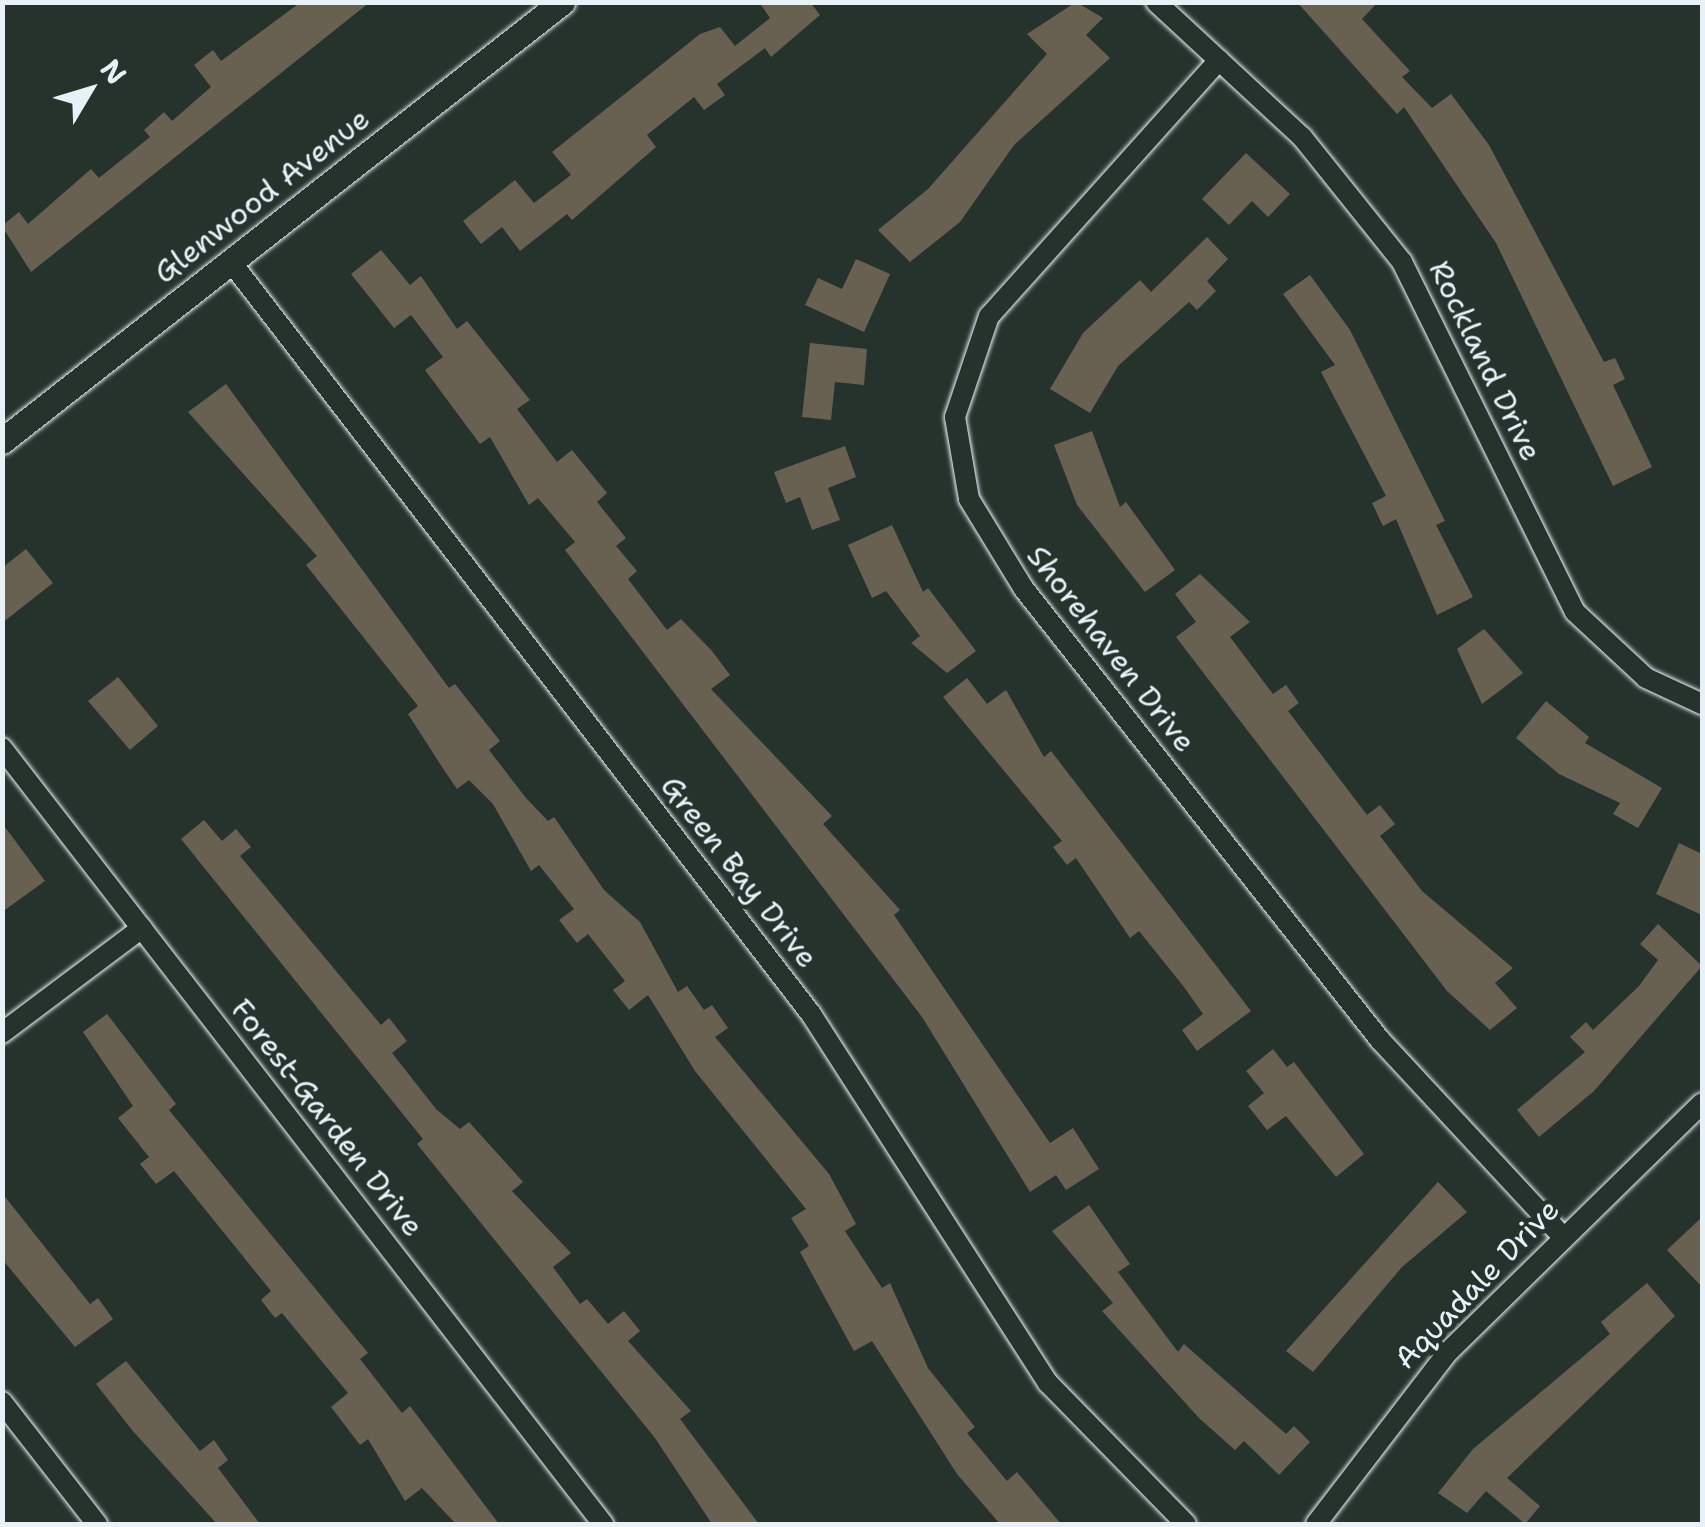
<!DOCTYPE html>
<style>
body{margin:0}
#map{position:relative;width:1705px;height:1527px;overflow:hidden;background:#26332d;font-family:"Shantell Sans",sans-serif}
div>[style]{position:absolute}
.building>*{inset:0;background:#686151}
.roads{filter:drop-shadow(0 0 2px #e8f1f8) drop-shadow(0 0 2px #e8f1f8)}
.minor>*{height:20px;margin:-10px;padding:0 10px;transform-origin:10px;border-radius:10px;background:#26332d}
.tertiary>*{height:25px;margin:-12.5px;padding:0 12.5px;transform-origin:12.5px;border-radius:12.5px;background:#26332d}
span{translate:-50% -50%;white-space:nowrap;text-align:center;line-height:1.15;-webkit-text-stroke:9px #26332d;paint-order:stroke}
.street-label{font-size:30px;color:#e8f1f8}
.frame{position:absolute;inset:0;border:5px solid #e8f1f8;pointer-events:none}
.north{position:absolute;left:40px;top:40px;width:100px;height:100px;-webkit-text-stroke:8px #26332d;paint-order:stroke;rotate:52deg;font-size:28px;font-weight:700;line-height:40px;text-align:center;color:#e8f1f8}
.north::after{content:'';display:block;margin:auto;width:35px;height:45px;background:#e8f1f8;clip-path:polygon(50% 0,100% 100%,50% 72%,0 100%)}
</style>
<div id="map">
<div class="building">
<i style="clip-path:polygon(301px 2px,370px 2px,31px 272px,2px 226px,19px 212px,28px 224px,91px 169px,99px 178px,150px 137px,144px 130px,164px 112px,172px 121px,211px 87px,194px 65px,213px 50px,221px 61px)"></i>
<i style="clip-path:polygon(759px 2px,810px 2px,820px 15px,771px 57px,765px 48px,717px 84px,725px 95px,704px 110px,694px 97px,647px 135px,656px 147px,572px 220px,567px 214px,520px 251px,502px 227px,481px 244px,463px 221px,515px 180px,534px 203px,571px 175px,552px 152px,700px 34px,720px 27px,735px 46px,770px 18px)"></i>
<i style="clip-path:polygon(1076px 2px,1103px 18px,1086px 35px,1110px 58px,1014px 145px,960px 222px,910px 262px,878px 230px,928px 189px,1047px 54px,1027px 34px)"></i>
<i style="clip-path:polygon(1297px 2px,1378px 2px,1362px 19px,1410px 71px,1402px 77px,1432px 108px,1451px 94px,1489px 145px,1604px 362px,1615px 358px,1625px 379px,1613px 385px,1652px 467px,1613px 486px,1496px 243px,1404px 107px,1397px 114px)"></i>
<i style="clip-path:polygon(1246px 153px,1290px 194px,1268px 217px,1252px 201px,1229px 225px,1202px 199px)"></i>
<i style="clip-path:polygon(1207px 237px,1228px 259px,1207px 281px,1216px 291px,1197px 310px,1189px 302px,1118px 366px,1090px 413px,1050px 389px,1083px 333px,1140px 280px,1151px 292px)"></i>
<i style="clip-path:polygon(381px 250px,410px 285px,421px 276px,457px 329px,467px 321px,530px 400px,517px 409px,557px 462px,572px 450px,607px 493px,597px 502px,626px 538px,616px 546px,637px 571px,628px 579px,667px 630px,681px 619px,712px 651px,730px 675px,711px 689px,832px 816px,823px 824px,900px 910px,894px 915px,1050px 1143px,1073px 1128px,1099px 1169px,1066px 1190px,1056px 1175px,1030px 1192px,922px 1017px,565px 550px,575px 542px,538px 498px,529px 505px,490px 437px,480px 444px,425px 370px,443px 357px,411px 315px,394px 328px,351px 274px)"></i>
<i style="clip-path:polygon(856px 259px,890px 274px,864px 332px,805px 305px,818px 278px,842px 289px)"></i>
<i style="clip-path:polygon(1310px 275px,1350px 330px,1445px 521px,1436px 525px,1473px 597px,1437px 615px,1396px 519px,1383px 526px,1372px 503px,1386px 496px,1321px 372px,1335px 365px,1283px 294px)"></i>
<i style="clip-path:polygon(810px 343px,867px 349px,864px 385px,835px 382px,831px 420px,802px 417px)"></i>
<i style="clip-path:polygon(226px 384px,449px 688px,455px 684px,500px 741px,489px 750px,526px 798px,548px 821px,554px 817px,604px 890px,640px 922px,678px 992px,687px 986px,704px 1010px,712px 1005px,728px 1028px,715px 1037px,829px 1174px,856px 1224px,845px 1231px,882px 1288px,890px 1283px,928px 1368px,975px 1427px,967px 1433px,1007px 1481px,1017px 1472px,1061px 1524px,1000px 1524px,957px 1474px,872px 1341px,854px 1351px,800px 1252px,809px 1246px,791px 1218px,806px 1209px,695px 1071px,648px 995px,629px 1010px,613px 990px,625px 981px,588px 934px,577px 943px,559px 920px,574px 909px,539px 865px,531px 871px,493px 804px,469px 780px,457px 789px,444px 770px,408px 714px,418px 706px,306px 565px,317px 556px,188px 412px)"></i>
<i style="clip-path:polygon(1092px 431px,1120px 507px,1126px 502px,1175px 570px,1145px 592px,1077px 505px,1054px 445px)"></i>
<i style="clip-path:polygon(845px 446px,856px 477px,828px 488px,840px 520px,812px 530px,800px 497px,786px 503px,774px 472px)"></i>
<i style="clip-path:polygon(892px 525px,923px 592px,928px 588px,976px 651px,947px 673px,911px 643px,920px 636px,886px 591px,872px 598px,848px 545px)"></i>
<i style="clip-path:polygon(26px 549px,53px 583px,2px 623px,2px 568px)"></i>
<i style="clip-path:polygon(1200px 574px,1250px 622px,1230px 637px,1273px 694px,1286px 685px,1299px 703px,1288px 711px,1367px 815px,1380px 805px,1395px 824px,1380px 836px,1422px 891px,1513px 968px,1495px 983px,1517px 1008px,1490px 1030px,1447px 991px,1176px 637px,1196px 622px,1175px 594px)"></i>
<i style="clip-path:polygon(1484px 629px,1523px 673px,1482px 704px,1457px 649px)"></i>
<i style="clip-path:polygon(118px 677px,158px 726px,130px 750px,88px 701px)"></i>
<i style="clip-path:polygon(967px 678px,987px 704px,1006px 690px,1044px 757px,1051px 751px,1251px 1011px,1197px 1051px,1182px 1030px,1203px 1014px,1184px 987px,1139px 931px,1130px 938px,1076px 858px,1067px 865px,1053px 847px,1062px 841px,943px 697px)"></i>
<i style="clip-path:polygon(1546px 701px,1589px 737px,1585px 743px,1662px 788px,1638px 828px,1613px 814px,1620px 803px,1559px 774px,1516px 738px)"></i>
<i style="clip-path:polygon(204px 820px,222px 841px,236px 829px,251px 847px,240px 856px,381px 1025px,389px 1018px,407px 1041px,392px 1053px,436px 1109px,460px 1129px,469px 1122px,523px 1182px,512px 1191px,571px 1253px,553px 1267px,580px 1304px,587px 1299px,608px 1324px,624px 1311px,640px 1331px,628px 1341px,691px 1411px,680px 1419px,759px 1524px,712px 1524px,655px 1438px,417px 1144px,423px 1139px,181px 839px)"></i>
<i style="clip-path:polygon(2px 823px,45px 881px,2px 912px)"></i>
<i style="clip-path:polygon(1679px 843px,1702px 854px,1702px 915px,1656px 894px)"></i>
<i style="clip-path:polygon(1658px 924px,1702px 966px,1594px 1091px,1539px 1137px,1517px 1110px,1585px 1052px,1570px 1037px,1586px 1022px,1593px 1030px,1639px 986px,1658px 960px,1640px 944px)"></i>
<i style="clip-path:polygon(107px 1014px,176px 1104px,169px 1110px,368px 1353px,360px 1359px,402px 1413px,410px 1406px,499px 1524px,456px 1524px,422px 1488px,405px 1501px,368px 1439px,360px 1445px,331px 1407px,348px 1393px,282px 1313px,275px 1318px,261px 1300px,271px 1291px,174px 1171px,156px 1184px,140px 1164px,149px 1157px,118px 1118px,133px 1106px,83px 1032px)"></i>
<i style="clip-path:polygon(1273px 1049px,1287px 1067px,1294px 1062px,1364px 1154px,1336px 1177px,1286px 1116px,1267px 1130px,1248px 1106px,1264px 1093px,1246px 1071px)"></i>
<i style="clip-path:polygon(1438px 1182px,1467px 1212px,1402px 1267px,1313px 1372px,1286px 1351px)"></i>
<i style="clip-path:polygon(2px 1193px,90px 1304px,98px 1298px,113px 1319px,75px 1347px,2px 1259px)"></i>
<i style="clip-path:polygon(1089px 1205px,1130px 1264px,1118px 1272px,1178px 1352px,1184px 1344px,1286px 1434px,1294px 1426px,1310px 1442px,1279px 1475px,1244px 1441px,1235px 1450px,1199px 1418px,1102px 1311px,1113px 1303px,1052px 1231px)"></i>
<i style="clip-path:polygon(1702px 1217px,1702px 1287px,1667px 1250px)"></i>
<i style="clip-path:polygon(1647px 1283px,1675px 1316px,1507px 1478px,1540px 1506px,1525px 1524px,1486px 1491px,1467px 1513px,1438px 1493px,1473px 1449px,1610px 1334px,1601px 1322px)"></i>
<i style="clip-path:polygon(126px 1361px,200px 1451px,214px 1440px,228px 1460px,218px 1468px,260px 1524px,217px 1524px,132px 1430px,96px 1384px)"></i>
</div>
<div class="roads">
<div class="minor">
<i style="left:1156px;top:2px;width:199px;rotate:42.8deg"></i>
<i style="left:1302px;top:137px;width:160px;rotate:51.3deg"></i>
<i style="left:1402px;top:262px;width:390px;rotate:63.7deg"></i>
<i style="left:1575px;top:612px;width:97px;rotate:42.9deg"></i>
<i style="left:1646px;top:678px;width:62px;rotate:24.9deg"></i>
<i style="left:1219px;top:60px;width:344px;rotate:131.9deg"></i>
<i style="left:989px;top:316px;width:107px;rotate:108.6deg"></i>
<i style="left:955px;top:417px;width:83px;rotate:80.3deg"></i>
<i style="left:969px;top:499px;width:105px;rotate:58.6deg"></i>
<i style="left:1024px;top:589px;width:575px;rotate:51.71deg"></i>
<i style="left:1380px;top:1040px;width:269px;rotate:47.1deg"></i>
<i style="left:231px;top:262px;width:950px;rotate:52.36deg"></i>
<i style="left:811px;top:1014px;width:439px;rotate:57.3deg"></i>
<i style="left:1048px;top:1383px;width:197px;rotate:45.6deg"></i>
<i style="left:2px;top:748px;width:982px;rotate:52.24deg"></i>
<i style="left:2px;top:1033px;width:175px;rotate:-36.9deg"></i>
<i style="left:2px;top:1402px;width:155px;rotate:52.1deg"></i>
<i style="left:1316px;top:1524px;width:215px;rotate:-52.5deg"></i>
<i style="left:1447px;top:1353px;width:357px;rotate:-44.4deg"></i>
</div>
<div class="tertiary">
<i style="left:2px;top:441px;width:712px;rotate:-38.09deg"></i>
</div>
</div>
<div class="street-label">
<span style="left:262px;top:196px;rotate:-38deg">Glenwood Avenue</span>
<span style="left:1485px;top:361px;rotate:64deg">Rockland Drive</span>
<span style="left:1111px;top:649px;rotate:52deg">Shorehaven Drive</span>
<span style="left:739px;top:872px;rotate:52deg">Green Bay Drive</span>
<span style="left:327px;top:1118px;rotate:52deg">Forest-Garden Drive</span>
<span style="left:1477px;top:1284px;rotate:-46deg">Aquadale Drive</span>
</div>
<div class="frame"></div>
<div class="north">N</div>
</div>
